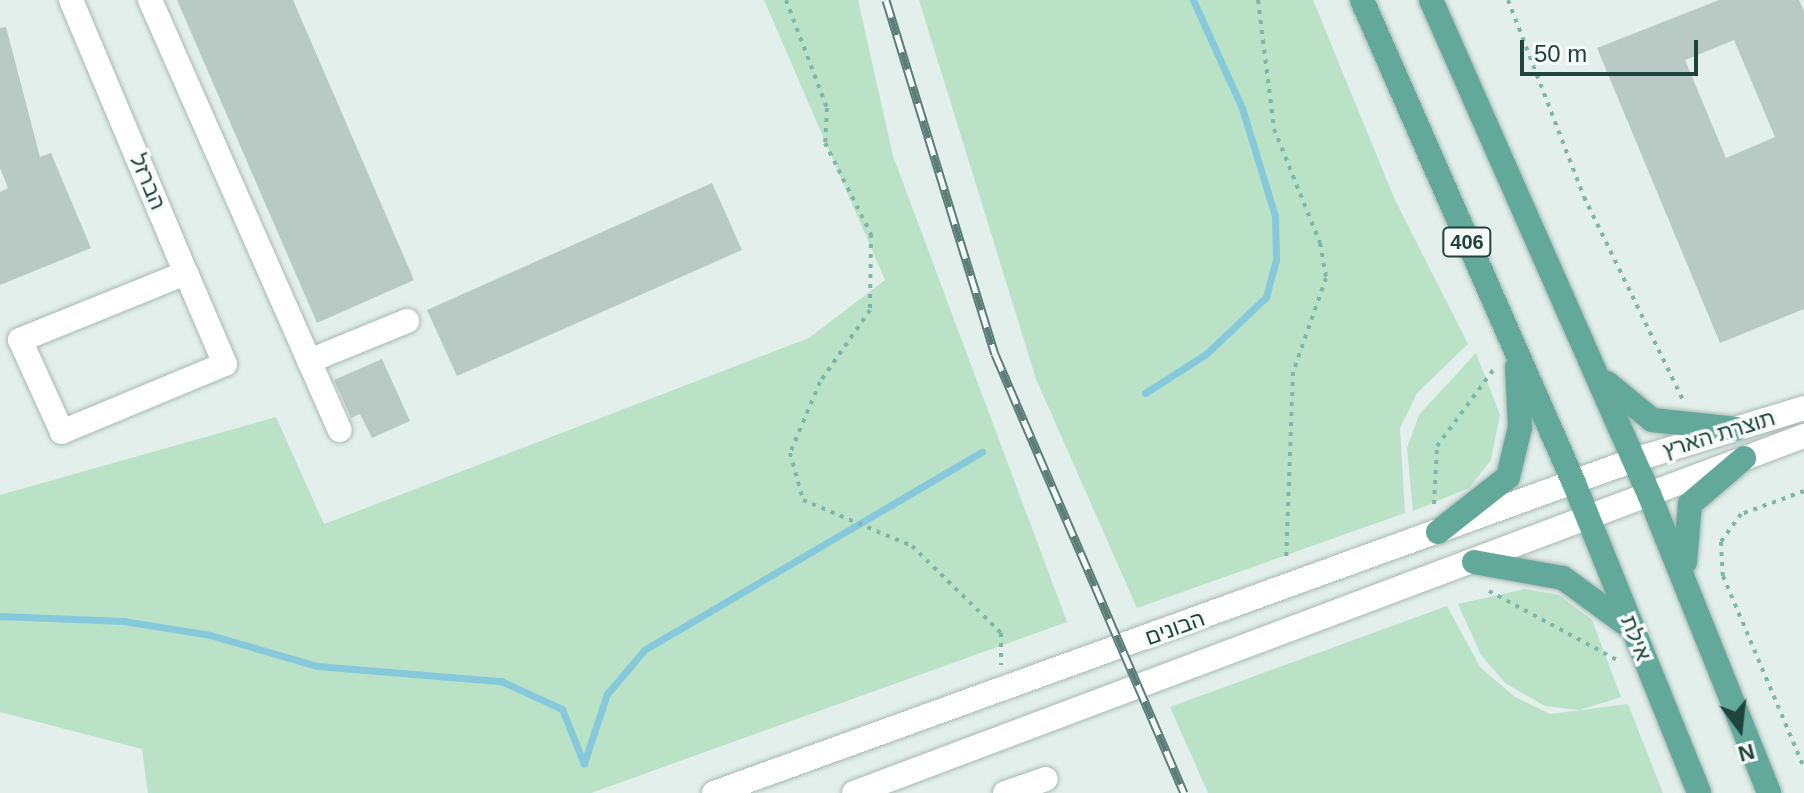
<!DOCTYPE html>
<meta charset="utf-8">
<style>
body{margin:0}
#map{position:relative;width:1804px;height:793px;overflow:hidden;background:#e3efea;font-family:Helvetica,"Noto Sans Hebrew",sans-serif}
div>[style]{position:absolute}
.green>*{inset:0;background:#bae2c7}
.stream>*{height:7px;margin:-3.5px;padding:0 3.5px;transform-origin:3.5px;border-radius:3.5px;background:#86c9da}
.building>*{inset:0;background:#b8cac3}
.path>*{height:4px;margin-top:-2px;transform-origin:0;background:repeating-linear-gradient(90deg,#80b6a7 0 4px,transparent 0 10px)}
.roads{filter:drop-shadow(0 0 2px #a5b8b2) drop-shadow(0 0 2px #a5b8b2)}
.minor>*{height:24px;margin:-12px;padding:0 12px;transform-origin:12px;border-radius:12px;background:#fff}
.major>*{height:24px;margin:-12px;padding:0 12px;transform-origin:12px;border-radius:12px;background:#63a99a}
.rail>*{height:9px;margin-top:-4.5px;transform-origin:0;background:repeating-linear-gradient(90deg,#f5fbf8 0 18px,#5b7e76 0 36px);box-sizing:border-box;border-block:2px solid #5b7e76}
span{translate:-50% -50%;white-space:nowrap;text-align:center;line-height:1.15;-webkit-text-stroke:7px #f5fbf8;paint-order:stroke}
.shield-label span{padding:2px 6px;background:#f5fbf8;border:2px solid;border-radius:6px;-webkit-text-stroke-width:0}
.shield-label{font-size:20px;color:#20433b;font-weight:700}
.street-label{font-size:22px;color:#20433b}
.north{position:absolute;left:1700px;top:689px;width:80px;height:80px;-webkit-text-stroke:6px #f5fbf8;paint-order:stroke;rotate:165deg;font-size:22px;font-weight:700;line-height:32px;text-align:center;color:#20433b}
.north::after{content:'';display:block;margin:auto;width:28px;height:36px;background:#20433b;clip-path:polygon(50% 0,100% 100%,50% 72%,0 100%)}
.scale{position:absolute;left:1520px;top:40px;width:178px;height:36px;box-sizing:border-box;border:4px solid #20433b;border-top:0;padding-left:10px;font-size:24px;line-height:28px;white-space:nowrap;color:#20433b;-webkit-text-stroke:6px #f5fbf8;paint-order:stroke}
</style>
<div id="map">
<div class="green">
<i style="clip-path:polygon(764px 0,858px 0,893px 156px,1067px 622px,591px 793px,148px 793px,142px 749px,0 712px,0 495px,276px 417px,324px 524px,809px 338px,885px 280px)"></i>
<i style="clip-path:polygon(919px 0,1313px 0,1395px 200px,1468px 344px,1417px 393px,1400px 428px,1405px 513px,1137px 608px,1036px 379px)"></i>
<i style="clip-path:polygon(1476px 353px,1500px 415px,1491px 460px,1469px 488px,1413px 511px,1407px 448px,1419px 415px)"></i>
<i style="clip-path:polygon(1525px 589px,1559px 595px,1592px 620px,1621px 697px,1580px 710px,1545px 706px,1505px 683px,1481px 655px,1458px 604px)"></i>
<i style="clip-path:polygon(1447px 606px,1480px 667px,1515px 697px,1550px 714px,1628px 704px,1663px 793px,1208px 793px,1170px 707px)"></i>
</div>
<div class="stream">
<i style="left:1145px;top:393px;width:72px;rotate:-32.6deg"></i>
<i style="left:1206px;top:354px;width:83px;rotate:-43.5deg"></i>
<i style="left:1266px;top:297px;width:38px;rotate:-75deg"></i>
<i style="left:1276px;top:260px;width:44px;rotate:-91.3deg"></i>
<i style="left:1275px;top:216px;width:113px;rotate:-107deg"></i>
<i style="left:1242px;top:108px;width:119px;rotate:-114.4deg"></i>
<i style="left:0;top:616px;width:123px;rotate:2.3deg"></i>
<i style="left:123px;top:621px;width:88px;rotate:9.1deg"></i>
<i style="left:210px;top:635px;width:111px;rotate:16.2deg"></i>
<i style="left:317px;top:666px;width:185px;rotate:4.7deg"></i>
<i style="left:501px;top:681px;width:67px;rotate:24.7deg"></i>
<i style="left:562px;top:709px;width:59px;rotate:68.2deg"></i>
<i style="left:584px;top:763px;width:73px;rotate:-71.6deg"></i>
<i style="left:607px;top:694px;width:57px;rotate:-49.9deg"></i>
<i style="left:644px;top:650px;width:392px;rotate:-30.4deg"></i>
</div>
<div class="building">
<i style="clip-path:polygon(177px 0,293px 0,414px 280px,317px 323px)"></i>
<i style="clip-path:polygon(evenodd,1719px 0,1799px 0,1804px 11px,1804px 309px,1720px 343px,1597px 48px,1719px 0,1734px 40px,1775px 137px,1726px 158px,1685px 60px,1734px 40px)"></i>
<i style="clip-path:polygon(6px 27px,40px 157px,51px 153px,91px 248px,0 285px,0 192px,8px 188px,0 168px,0 28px)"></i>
<i style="clip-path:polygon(712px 183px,742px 250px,457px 376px,427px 310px)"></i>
<i style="clip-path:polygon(382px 359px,410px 421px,372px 438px,360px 414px,351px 418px,334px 380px)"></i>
</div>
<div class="path">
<i style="left:786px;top:0;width:116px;rotate:69.2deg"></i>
<i style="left:827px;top:108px;width:35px;rotate:93deg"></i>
<i style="left:825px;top:143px;width:102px;rotate:63.2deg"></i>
<i style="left:871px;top:234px;width:76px;rotate:90.8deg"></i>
<i style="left:870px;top:310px;width:88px;rotate:124.8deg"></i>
<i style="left:820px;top:382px;width:77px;rotate:112.9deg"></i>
<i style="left:790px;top:453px;width:49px;rotate:74.5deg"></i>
<i style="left:803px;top:500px;width:118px;rotate:22.9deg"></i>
<i style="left:912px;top:546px;width:124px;rotate:44.3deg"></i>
<i style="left:1001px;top:633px;width:32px;rotate:90deg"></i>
<i style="left:1258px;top:0;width:130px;rotate:82.9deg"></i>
<i style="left:1274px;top:129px;width:123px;rotate:68deg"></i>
<i style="left:1320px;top:243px;width:36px;rotate:80deg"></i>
<i style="left:1326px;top:278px;width:100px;rotate:109.3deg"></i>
<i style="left:1293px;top:372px;width:188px;rotate:92.1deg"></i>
<i style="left:1508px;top:0;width:211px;rotate:68.9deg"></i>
<i style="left:1584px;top:197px;width:226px;rotate:64deg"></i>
<i style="left:1804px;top:491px;width:67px;rotate:159.9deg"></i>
<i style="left:1741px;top:514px;width:34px;rotate:126deg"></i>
<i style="left:1721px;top:542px;width:34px;rotate:87deg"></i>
<i style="left:1723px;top:576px;width:208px;rotate:67.1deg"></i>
<i style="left:1434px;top:504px;width:58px;rotate:-87deg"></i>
<i style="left:1437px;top:446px;width:96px;rotate:-53.5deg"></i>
<i style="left:1489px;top:591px;width:148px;rotate:28.3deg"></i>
</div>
<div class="roads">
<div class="minor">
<i style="left:71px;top:0;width:296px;rotate:67.2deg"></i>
<i style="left:186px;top:273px;width:99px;rotate:66.8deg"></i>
<i style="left:225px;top:364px;width:177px;rotate:157.4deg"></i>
<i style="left:62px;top:432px;width:101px;rotate:-114.5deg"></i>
<i style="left:20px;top:340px;width:179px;rotate:-22deg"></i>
<i style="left:150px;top:0;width:470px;rotate:66.2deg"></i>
<i style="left:309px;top:361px;width:106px;rotate:-22.2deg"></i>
<i style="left:714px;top:793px;width:978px;rotate:-19.9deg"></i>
<i style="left:1634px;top:460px;width:178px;rotate:-17deg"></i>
<i style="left:854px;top:793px;width:1015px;rotate:-20.6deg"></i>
<i style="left:1005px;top:793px;width:43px;rotate:-18.9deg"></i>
</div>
<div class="major">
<i style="left:1362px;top:0;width:527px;rotate:66.3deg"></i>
<i style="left:1574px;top:483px;width:334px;rotate:68deg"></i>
<i style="left:1431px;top:0;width:540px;rotate:66.19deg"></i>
<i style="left:1649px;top:494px;width:322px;rotate:68.1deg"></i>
<i style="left:1607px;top:383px;width:58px;rotate:39.4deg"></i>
<i style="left:1652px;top:420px;width:85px;rotate:6deg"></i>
<i style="left:1438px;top:532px;width:89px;rotate:-38.2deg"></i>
<i style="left:1508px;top:477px;width:51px;rotate:-76.5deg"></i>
<i style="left:1520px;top:427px;width:60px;rotate:-92.9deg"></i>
<i style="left:1474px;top:562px;width:90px;rotate:10.2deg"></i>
<i style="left:1563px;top:578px;width:83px;rotate:36.2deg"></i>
<i style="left:1685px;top:562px;width:58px;rotate:-85.1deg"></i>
<i style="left:1690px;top:504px;width:71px;rotate:-40.4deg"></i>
</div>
</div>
<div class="rail">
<i style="left:886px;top:0;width:370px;rotate:72.9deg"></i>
<i style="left:995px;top:354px;width:478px;rotate:66.7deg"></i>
</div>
<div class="shield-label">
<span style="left:1467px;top:242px">406</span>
</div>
<div class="street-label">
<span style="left:148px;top:182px;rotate:67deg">הברזל</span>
<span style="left:1719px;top:434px;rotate:-17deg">תוצרת הארץ</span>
<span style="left:1175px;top:628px;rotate:-20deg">הבונים</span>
<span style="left:1636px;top:638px;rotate:68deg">אילת</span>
</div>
<div class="north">N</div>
<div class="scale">50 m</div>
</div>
